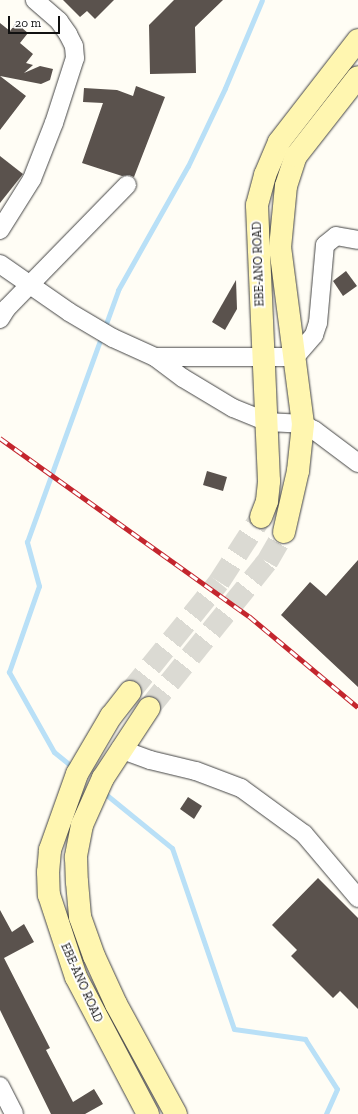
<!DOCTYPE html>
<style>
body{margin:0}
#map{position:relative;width:358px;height:1114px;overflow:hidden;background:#fffdf5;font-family:"Zilla Slab",serif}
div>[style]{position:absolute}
.stream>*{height:5px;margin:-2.5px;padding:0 2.5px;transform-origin:2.5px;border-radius:2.5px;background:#b9e0f7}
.building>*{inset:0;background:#5a524d}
.secondary-tunnel>*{height:22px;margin-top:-11px;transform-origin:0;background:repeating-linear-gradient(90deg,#dbdad3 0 22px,transparent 0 33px)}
.roads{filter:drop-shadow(0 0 1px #444) drop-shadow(0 0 1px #444)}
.minor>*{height:18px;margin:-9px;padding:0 9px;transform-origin:9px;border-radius:9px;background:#fff}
.secondary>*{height:22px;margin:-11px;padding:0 11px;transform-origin:11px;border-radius:11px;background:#fff6b0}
.rail>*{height:4.5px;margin-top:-2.25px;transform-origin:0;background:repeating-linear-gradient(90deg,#fff 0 9px,#c4262e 0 18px);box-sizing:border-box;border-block:1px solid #c4262e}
span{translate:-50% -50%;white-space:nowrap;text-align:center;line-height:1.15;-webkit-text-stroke:4px #fff;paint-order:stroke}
.street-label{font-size:12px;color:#111}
.scale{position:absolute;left:8px;top:16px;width:52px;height:18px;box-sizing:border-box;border:2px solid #111;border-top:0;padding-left:5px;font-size:12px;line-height:14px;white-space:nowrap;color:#111;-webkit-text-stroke:3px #fff;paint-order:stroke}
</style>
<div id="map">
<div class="stream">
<i style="left:75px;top:769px;width:27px;rotate:-141deg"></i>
<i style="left:54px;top:752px;width:92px;rotate:-119.4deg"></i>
<i style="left:9px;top:672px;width:91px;rotate:-70.8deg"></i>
<i style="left:39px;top:586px;width:46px;rotate:-105.3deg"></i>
<i style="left:27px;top:542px;width:268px;rotate:-70.1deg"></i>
<i style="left:118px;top:290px;width:142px;rotate:-60.6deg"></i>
<i style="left:188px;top:166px;width:86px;rotate:-64.6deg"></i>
<i style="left:225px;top:88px;width:95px;rotate:-67.2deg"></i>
<i style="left:103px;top:792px;width:89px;rotate:39.1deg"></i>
<i style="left:172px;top:848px;width:191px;rotate:71.1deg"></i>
<i style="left:234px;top:1029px;width:72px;rotate:8deg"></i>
<i style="left:305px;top:1039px;width:59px;rotate:57.4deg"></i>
<i style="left:337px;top:1089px;width:27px;rotate:114deg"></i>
</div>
<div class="building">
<i style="clip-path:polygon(63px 0,114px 0,95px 19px,87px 11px,80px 17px)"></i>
<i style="clip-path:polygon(174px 0,223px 0,195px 27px,196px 73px,150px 74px,149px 25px)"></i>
<i style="clip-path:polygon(0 23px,10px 31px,16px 23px,28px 33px,20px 43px,33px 54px,26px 63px,33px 65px,24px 73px,40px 66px,53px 69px,50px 80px,41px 84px,0 76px,26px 96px,0 130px)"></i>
<i style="clip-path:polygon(136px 86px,165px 97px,134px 177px,129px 175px,122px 176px,82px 163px,103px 103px,83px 102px,84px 88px,117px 90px,133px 96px)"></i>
<i style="clip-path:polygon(0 156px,23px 174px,0 203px)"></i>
<i style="clip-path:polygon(346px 271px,357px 286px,343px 296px,333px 281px)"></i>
<i style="clip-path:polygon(236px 280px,237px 309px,225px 330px,212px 322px)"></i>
<i style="clip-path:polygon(207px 471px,227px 477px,223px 491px,203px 485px)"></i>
<i style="clip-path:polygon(358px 560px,358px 687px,281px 615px,310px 582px,326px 596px)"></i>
<i style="clip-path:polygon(188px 797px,202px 806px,194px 819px,180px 809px)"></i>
<i style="clip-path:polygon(318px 878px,358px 918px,358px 1009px,340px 991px,333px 998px,291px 956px,297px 950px,272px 925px)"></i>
<i style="clip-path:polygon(0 910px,12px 932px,24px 924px,34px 942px,4px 958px,50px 1048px,46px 1050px,73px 1102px,94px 1089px,103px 1104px,85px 1114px,51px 1114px,0 1010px)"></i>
</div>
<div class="secondary-tunnel">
<i style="left:130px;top:692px;width:141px;rotate:-51deg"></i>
<i style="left:219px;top:582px;width:77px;rotate:-57.1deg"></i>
<i style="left:149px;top:708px;width:188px;rotate:-51.1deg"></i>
<i style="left:267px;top:562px;width:34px;rotate:-60deg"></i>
</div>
<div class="roads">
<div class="minor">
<i style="left:0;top:230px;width:60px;rotate:-57.9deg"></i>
<i style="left:32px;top:179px;width:60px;rotate:-68.6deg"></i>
<i style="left:54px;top:123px;width:68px;rotate:-72.1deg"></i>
<i style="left:75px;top:58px;width:12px;rotate:-95deg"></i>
<i style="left:74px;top:46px;width:13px;rotate:-117deg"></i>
<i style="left:68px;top:34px;width:16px;rotate:-125deg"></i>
<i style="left:59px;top:21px;width:32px;rotate:-139deg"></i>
<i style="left:0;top:264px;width:84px;rotate:34.8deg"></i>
<i style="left:69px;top:312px;width:51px;rotate:30.6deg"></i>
<i style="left:113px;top:338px;width:46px;rotate:24.3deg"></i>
<i style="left:155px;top:357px;width:35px;rotate:37deg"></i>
<i style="left:183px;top:378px;width:58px;rotate:31deg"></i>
<i style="left:233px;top:408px;width:37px;rotate:22deg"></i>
<i style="left:267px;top:422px;width:36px;rotate:3deg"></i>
<i style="left:303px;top:424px;width:13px;rotate:29deg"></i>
<i style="left:314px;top:430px;width:55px;rotate:36.9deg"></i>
<i style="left:0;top:319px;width:13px;rotate:-58deg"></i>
<i style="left:7px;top:308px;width:172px;rotate:-45.7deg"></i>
<i style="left:155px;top:357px;width:140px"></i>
<i style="left:295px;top:357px;width:29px;rotate:-49deg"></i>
<i style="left:314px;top:335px;width:13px;rotate:-72deg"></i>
<i style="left:318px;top:323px;width:78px;rotate:-84.9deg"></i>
<i style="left:325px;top:245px;width:14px;rotate:-39deg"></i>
<i style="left:336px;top:236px;width:22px;rotate:10deg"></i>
<i style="left:120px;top:749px;width:32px;rotate:20deg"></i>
<i style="left:150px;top:760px;width:47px;rotate:13.4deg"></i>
<i style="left:196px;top:771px;width:48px;rotate:20.7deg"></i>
<i style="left:241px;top:788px;width:78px;rotate:36.1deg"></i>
<i style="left:304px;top:834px;width:84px;rotate:49.8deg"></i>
<i style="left:0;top:1086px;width:31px;rotate:63deg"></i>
</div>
<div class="secondary">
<i style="left:261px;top:517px;width:17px;rotate:-69deg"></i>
<i style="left:267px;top:501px;width:20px;rotate:-84deg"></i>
<i style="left:269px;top:481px;width:276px;rotate:-92.5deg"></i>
<i style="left:257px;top:205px;width:31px;rotate:-75deg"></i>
<i style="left:265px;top:175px;width:36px;rotate:-67deg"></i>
<i style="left:279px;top:142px;width:129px;rotate:-52.2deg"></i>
<i style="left:284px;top:532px;width:63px;rotate:-77.1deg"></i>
<i style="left:298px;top:471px;width:47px;rotate:-83.9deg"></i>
<i style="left:303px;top:424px;width:177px;rotate:-97.4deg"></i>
<i style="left:280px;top:248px;width:62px;rotate:-84.5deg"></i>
<i style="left:286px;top:186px;width:32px;rotate:-72deg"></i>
<i style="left:296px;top:156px;width:100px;rotate:-51.9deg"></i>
<i style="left:130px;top:692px;width:31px;rotate:128deg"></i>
<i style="left:111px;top:716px;width:67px;rotate:120.4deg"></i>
<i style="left:77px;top:774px;width:81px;rotate:109.6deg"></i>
<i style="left:50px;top:850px;width:22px;rotate:95deg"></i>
<i style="left:48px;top:872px;width:23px;rotate:88deg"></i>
<i style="left:49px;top:895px;width:86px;rotate:71.8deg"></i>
<i style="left:76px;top:977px;width:155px;rotate:62.3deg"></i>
<i style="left:149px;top:708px;width:84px;rotate:123.3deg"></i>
<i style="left:103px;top:778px;width:51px;rotate:114.1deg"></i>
<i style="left:82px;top:825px;width:33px;rotate:101deg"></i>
<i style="left:76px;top:857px;width:25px;rotate:88deg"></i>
<i style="left:77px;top:882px;width:35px;rotate:85deg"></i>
<i style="left:80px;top:917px;width:41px;rotate:70.3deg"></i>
<i style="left:94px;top:956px;width:53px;rotate:65.4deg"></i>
<i style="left:116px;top:1004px;width:125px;rotate:61.4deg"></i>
</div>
</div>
<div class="rail">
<i style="left:0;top:438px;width:306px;rotate:35.6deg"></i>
<i style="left:249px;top:616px;width:142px;rotate:39.9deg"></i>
</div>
<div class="street-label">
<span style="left:259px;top:264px;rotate:-92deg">EBE-ANO ROAD</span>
<span style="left:81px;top:983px;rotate:66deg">EBE-ANO ROAD</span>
</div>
<div class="scale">20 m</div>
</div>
